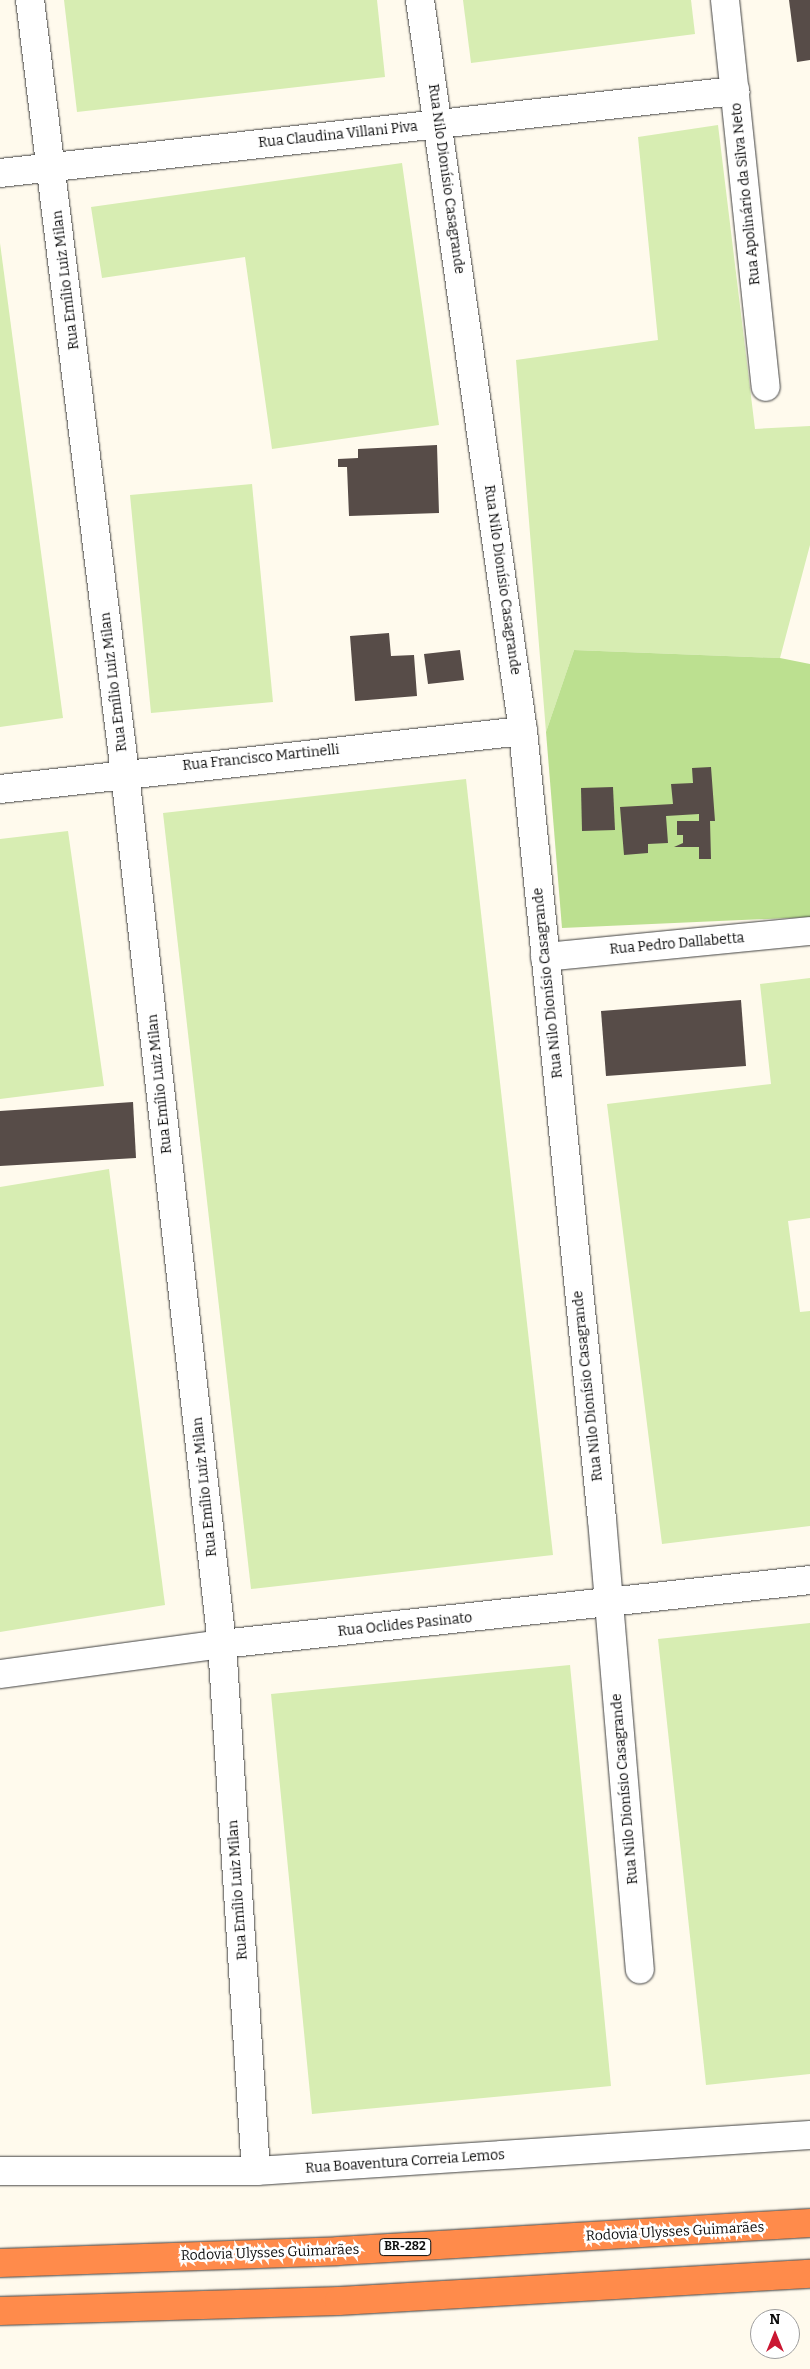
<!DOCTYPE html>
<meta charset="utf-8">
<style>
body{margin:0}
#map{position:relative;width:810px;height:2369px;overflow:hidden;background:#fffaed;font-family:Bitter,serif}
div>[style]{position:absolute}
.green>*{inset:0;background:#d7edb2}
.forest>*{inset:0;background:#bce090}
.building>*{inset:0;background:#574c48}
.roads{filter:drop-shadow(0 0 1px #404040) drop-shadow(0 0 1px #404040)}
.minor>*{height:28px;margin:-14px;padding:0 14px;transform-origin:14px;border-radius:14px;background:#fff}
.highway>*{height:28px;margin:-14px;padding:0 14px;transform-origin:14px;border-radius:14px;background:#ff8b4b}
span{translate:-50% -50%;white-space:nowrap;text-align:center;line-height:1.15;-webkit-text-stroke:5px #fff;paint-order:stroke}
.shield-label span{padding:1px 4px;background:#fff;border:1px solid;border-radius:4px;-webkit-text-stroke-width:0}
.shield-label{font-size:12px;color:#0d0d0d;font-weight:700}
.street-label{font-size:14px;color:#0d0d0d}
.north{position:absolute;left:750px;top:2309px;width:50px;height:50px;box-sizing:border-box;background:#fff;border:1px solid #9e9e9e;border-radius:50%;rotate:0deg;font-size:14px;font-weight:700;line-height:20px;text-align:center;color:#0d0d0d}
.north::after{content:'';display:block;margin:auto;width:18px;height:22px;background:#ca1732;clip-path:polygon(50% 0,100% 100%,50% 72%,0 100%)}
</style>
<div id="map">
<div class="green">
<i style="clip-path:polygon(64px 0,377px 0,385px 77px,77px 112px)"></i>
<i style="clip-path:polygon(463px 0,691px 0,695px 34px,471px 63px)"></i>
<i style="clip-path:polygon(718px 125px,755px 429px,810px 426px,810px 545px,780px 658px,574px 650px,546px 732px,516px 360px,658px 340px,638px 137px)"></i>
<i style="clip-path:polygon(402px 163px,439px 425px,272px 449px,245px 257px,102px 278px,91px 207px)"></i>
<i style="clip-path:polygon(0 243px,63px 718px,0 727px)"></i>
<i style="clip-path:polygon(252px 484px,273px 702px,151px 713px,130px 495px)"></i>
<i style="clip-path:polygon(466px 779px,553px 1555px,251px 1589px,163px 813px)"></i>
<i style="clip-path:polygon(68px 831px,104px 1086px,0 1099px,0 839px)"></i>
<i style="clip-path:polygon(810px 978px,810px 1218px,788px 1221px,800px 1312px,810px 1311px,810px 1526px,662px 1544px,607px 1104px,771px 1084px,760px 984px)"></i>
<i style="clip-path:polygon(109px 1169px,165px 1605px,0 1632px,0 1187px)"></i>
<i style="clip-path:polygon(810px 1623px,810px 2074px,706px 2085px,658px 1639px)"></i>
<i style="clip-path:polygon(570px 1665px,611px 2086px,312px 2114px,271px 1694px)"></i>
</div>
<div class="forest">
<i style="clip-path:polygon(574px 650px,780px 658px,810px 664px,810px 917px,562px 928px,546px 732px)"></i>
</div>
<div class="building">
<i style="clip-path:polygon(789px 0,810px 0,810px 60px,797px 62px)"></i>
<i style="clip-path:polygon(437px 445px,439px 513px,349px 516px,347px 467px,338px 467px,338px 459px,358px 458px,358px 449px)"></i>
<i style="clip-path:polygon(389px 633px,391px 656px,414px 655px,417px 696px,355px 701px,350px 636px)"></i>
<i style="clip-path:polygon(460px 650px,464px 680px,428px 684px,424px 654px)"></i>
<i style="clip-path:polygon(711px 767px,715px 821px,710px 821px,711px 859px,699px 859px,699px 847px,674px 847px,683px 843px,683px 835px,677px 835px,677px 821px,699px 821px,699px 814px,666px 816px,668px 843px,648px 844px,648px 853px,624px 855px,620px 807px,673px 804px,671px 784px,693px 783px,692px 768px)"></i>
<i style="clip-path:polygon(613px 787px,615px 830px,582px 831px,581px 788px)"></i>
<i style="clip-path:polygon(741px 1000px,746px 1066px,606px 1076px,601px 1011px)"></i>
<i style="clip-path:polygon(133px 1102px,136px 1158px,0 1166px,0 1111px)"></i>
</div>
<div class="roads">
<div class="minor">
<i style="left:30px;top:0;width:780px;rotate:83deg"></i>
<i style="left:125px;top:774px;width:875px;rotate:83.64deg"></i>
<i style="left:222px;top:1644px;width:528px;rotate:86.31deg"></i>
<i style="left:420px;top:0;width:738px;rotate:81.98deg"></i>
<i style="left:523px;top:731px;width:792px;rotate:84.28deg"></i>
<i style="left:602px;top:1519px;width:452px;rotate:85.2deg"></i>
<i style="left:725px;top:0;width:389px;rotate:84deg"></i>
<i style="left:0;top:173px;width:740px;rotate:-6.37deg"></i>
<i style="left:0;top:789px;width:526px;rotate:-6.33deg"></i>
<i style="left:545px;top:957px;width:266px;rotate:-5.6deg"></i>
<i style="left:0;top:1674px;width:224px;rotate:-7.7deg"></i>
<i style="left:222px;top:1644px;width:591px;rotate:-6.21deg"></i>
<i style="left:0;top:2171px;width:256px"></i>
<i style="left:256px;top:2171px;width:555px;rotate:-3.72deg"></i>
</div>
<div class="highway">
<i style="left:0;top:2263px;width:338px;rotate:-2deg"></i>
<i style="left:338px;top:2251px;width:473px;rotate:-3.4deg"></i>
<i style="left:0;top:2311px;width:339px;rotate:-1.7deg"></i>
<i style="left:339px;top:2301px;width:472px;rotate:-3.3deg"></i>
</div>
</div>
<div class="shield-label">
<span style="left:405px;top:2247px">BR-282</span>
</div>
<div class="street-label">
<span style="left:338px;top:135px;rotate:-6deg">Rua Claudina Villani Piva</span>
<span style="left:446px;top:179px;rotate:82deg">Rua Nilo Dionísio Casagrande</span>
<span style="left:746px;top:194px;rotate:-96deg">Rua Apolinário da Silva Neto</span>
<span style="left:66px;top:280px;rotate:-97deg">Rua Emílio Luiz Milan</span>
<span style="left:502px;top:580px;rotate:82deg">Rua Nilo Dionísio Casagrande</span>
<span style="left:114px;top:682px;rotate:-97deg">Rua Emílio Luiz Milan</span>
<span style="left:261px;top:758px;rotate:-6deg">Rua Francisco Martinelli</span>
<span style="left:677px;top:944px;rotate:-5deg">Rua Pedro Dallabetta</span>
<span style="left:548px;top:983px;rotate:-96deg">Rua Nilo Dionísio Casagrande</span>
<span style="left:160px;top:1084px;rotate:-96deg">Rua Emílio Luiz Milan</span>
<span style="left:588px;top:1386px;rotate:-96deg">Rua Nilo Dionísio Casagrande</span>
<span style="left:205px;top:1487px;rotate:-96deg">Rua Emílio Luiz Milan</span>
<span style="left:405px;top:1625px;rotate:-6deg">Rua Oclides Pasinato</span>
<span style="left:625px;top:1789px;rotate:-95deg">Rua Nilo Dionísio Casagrande</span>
<span style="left:238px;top:1890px;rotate:-94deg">Rua Emílio Luiz Milan</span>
<span style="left:405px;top:2162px;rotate:-4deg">Rua Boaventura Correia Lemos</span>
<span style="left:675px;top:2232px;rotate:-3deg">Rodovia Ulysses Guimarães</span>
<span style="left:270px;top:2253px;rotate:-2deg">Rodovia Ulysses Guimarães</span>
</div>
<div class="north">N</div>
</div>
